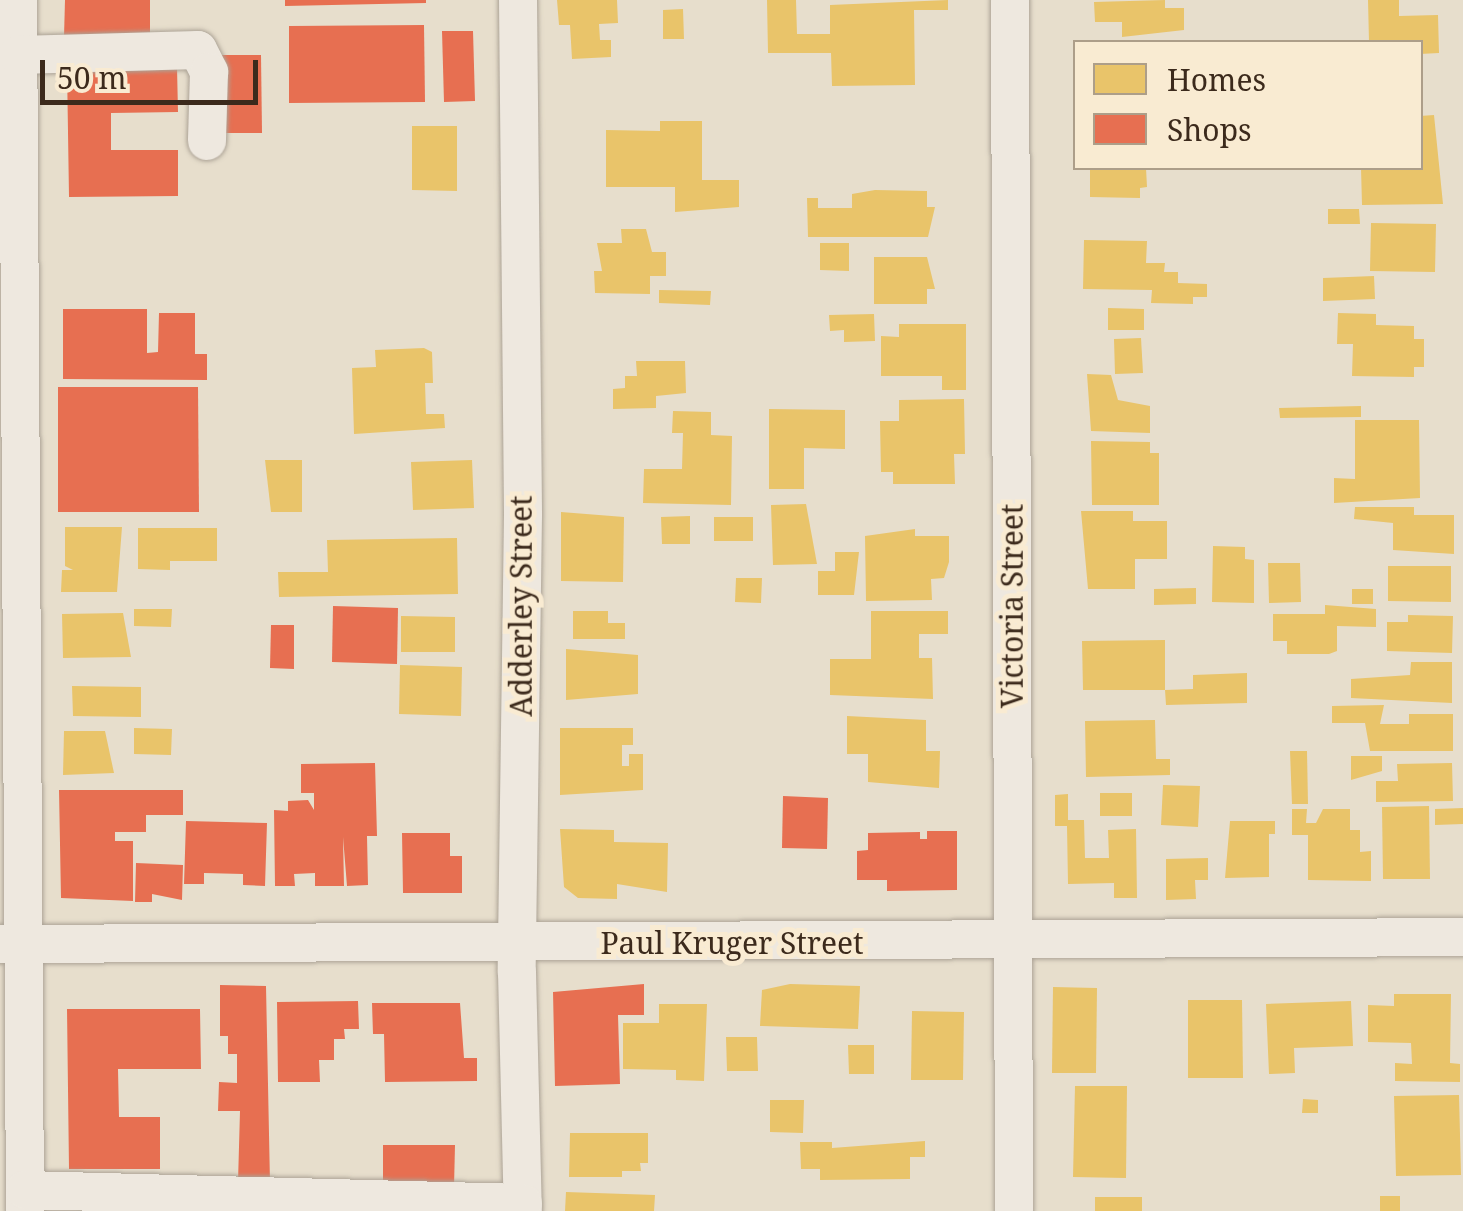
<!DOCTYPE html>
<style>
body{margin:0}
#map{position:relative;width:1463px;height:1211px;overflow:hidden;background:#e7decc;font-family:"Noto Serif",serif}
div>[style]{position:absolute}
.homes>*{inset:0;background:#e9c46a}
.shops>*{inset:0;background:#e76f51}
.roads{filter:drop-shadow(0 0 2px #aca396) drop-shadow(0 0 2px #aca396)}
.minor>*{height:38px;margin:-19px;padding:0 19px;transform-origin:19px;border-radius:19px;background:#eee8df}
span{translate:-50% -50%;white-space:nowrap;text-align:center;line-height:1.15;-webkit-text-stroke:10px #f9ebd2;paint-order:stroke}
.street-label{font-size:30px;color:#3c2a1c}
.legend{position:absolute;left:1073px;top:40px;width:350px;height:130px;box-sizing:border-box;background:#f9ebd2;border:2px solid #ad9e89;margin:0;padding:12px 18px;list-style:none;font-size:30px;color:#3c2a1c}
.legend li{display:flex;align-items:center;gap:20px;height:50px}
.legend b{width:50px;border:2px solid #ad9e89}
.scale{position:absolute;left:40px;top:60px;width:218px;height:45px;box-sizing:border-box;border:5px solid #3c2a1c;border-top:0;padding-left:12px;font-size:30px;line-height:35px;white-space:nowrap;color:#3c2a1c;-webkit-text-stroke:8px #f9ebd2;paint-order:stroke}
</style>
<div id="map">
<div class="homes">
<i style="clip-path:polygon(557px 0,617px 0,618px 23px,599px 24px,600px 40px,611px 40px,611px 57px,572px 59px,570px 25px,559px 25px)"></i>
<i style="clip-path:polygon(767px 0,796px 0,797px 34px,830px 34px,830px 5px,948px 0,948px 10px,914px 10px,915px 85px,832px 86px,831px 53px,768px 53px)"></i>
<i style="clip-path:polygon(1165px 0,1165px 8px,1184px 8px,1184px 30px,1122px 37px,1122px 22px,1095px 22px,1094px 2px)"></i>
<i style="clip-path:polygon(1368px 0,1399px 0,1399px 16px,1438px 15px,1439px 53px,1420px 54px,1420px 42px,1369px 42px)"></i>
<i style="clip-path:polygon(683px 9px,684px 39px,663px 39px,663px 10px)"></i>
<i style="clip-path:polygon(1434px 115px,1443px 204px,1362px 205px,1361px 168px,1420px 168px,1420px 116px)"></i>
<i style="clip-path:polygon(660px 121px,702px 121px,702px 180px,739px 180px,739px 207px,675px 212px,675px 187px,606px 187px,606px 130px,660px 131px)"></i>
<i style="clip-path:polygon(412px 126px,457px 126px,457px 191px,412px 190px)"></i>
<i style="clip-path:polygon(1090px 168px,1146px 168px,1147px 187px,1140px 188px,1140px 198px,1090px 197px)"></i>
<i style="clip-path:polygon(875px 190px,927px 191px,927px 207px,935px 207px,928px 237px,808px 237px,807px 198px,818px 198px,818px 208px,852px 208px,852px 194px)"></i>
<i style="clip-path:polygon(1328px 209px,1359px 209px,1360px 224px,1328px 224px)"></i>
<i style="clip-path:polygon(1371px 223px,1436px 224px,1435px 272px,1370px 271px)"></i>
<i style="clip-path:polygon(621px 229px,646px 229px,652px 252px,666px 252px,666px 276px,650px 276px,650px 294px,595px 293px,594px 271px,602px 271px,597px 243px,622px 243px)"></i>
<i style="clip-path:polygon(1084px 240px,1147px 241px,1146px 263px,1165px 263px,1164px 272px,1178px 272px,1178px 283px,1207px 284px,1207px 297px,1193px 297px,1193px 304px,1151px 303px,1152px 290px,1083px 289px)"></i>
<i style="clip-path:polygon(820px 243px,849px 243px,849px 271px,820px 270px)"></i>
<i style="clip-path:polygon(874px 257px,927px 257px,935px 289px,927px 289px,927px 304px,874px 304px)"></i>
<i style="clip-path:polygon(1374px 276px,1375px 299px,1323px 301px,1323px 278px)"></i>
<i style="clip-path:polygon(659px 290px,711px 291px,710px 305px,659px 303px)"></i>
<i style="clip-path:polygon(1108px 308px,1144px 309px,1144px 330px,1108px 330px)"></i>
<i style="clip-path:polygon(1338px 313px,1376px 314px,1376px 325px,1414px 326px,1414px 339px,1424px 339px,1424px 367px,1414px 367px,1414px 377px,1352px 376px,1353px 344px,1337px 344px)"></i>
<i style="clip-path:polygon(874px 314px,875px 341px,844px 342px,844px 330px,830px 331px,829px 315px)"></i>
<i style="clip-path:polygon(899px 324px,966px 324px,966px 390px,942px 390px,942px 376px,881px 376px,881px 336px,899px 337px)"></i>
<i style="clip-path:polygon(1141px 338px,1143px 373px,1115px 374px,1114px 339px)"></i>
<i style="clip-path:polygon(424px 348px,432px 352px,433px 383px,425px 383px,426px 414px,444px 414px,445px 428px,354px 434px,352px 368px,376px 367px,375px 350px)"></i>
<i style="clip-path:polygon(636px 361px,685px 361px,686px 393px,656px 396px,656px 408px,613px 409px,613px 389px,625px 388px,625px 376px,637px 376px)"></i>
<i style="clip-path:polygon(1087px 374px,1111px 375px,1118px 400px,1150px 406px,1150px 433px,1091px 431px)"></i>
<i style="clip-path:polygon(964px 399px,965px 454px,954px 454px,955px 484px,893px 484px,893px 472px,881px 472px,880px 421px,899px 421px,899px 400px)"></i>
<i style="clip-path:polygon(1361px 406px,1361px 417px,1280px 418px,1279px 408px)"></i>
<i style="clip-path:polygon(769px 409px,845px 410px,845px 449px,804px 448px,804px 489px,769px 489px)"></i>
<i style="clip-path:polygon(673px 411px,711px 412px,711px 435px,732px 436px,731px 505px,643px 503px,644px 469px,682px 469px,683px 433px,672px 433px)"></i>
<i style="clip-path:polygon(1355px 420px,1419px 420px,1420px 498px,1334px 503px,1334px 478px,1355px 479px)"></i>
<i style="clip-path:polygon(1091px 441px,1150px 442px,1150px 453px,1159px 453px,1159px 505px,1092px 505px)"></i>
<i style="clip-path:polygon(265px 460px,302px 460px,302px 512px,271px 512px)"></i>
<i style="clip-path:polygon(472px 460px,474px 508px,413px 510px,411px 462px)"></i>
<i style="clip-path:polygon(806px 504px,817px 564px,773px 565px,771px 505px)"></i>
<i style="clip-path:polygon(1355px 507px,1414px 507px,1414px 515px,1454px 515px,1454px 554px,1393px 550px,1393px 523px,1354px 519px)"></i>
<i style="clip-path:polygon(1081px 511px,1133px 511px,1133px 521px,1167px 521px,1167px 559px,1135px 559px,1135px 589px,1088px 589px)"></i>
<i style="clip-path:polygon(561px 512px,624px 517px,623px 582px,561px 581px)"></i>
<i style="clip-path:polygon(690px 516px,690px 544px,662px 544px,661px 517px)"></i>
<i style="clip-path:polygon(714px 517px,753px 517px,753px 541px,714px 541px)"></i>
<i style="clip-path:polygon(65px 527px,122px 527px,117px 592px,61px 592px,62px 570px,73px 570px,65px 566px)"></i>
<i style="clip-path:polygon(138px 528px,217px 528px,217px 561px,170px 561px,170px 570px,138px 569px)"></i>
<i style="clip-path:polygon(915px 529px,915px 536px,949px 536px,949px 562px,944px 578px,931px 579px,932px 600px,866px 601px,865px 536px)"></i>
<i style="clip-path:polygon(457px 538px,458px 594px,279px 597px,278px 572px,328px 572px,327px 540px)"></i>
<i style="clip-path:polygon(1213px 546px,1245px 547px,1245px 559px,1254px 560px,1254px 603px,1212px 602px)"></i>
<i style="clip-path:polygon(835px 552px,859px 552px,854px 595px,818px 595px,818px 571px,835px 571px)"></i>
<i style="clip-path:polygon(1268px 563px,1300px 563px,1301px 602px,1269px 603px)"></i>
<i style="clip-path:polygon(1388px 566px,1451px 566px,1451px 602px,1388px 601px)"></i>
<i style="clip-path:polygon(736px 578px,762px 578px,761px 603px,735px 602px)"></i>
<i style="clip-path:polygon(1196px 588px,1196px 604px,1154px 605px,1154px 589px)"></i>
<i style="clip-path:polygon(1352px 589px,1373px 589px,1373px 604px,1352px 604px)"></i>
<i style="clip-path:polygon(1325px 605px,1376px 609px,1376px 627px,1337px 626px,1337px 651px,1329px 654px,1287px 654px,1287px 641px,1273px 641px,1273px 614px,1325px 614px)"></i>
<i style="clip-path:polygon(134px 609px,172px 609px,171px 627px,134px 626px)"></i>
<i style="clip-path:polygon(573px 611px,608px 611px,608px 623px,625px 623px,625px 639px,573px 639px)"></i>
<i style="clip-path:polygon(871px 611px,948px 611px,948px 634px,919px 634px,919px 658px,932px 658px,933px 699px,830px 695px,830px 659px,871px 659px)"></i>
<i style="clip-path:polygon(123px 613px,131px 657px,63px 658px,62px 614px)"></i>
<i style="clip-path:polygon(1408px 615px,1453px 616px,1452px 653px,1387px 651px,1387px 622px,1408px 622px)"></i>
<i style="clip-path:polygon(401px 616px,455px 617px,455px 652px,401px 652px)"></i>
<i style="clip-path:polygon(1165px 640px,1165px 690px,1083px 690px,1082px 641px)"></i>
<i style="clip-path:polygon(566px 649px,638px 655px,638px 694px,566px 700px)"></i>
<i style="clip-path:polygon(1411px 662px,1452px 662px,1452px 703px,1351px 698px,1351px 679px,1410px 675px)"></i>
<i style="clip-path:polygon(400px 665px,462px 667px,461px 716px,399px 714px)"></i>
<i style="clip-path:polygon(1247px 673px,1247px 703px,1166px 705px,1165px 690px,1193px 689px,1193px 675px)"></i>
<i style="clip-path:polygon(72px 686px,141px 687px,141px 717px,73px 716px)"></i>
<i style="clip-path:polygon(1384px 705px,1380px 724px,1409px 724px,1409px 714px,1453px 714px,1453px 751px,1370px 751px,1365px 723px,1332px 723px,1332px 706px)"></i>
<i style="clip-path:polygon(847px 716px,926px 720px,926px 751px,940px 751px,939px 788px,868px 782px,868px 754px,847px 754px)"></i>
<i style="clip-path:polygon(1155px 720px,1156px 759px,1170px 759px,1170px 775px,1086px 777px,1085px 721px)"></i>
<i style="clip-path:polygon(134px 728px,172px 729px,171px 755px,134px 754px)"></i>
<i style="clip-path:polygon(560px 728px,633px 728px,633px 745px,622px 745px,622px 766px,629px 766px,629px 754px,643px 754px,643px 790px,560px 795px)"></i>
<i style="clip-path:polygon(64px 731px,105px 731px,114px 773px,63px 775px)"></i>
<i style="clip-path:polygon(1290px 751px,1307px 751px,1308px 804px,1292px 804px)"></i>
<i style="clip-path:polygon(1351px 756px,1382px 756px,1382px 771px,1351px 780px)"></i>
<i style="clip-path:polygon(1452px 763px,1453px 801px,1376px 802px,1376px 781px,1398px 781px,1397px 764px)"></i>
<i style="clip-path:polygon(1163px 785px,1200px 786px,1198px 827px,1161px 825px)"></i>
<i style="clip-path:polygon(1100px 793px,1132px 793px,1132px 816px,1100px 816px)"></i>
<i style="clip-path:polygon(1068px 794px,1068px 820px,1084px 820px,1085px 858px,1109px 858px,1108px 830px,1136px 829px,1137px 898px,1114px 898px,1114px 883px,1068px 884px,1067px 826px,1055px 826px,1055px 795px)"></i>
<i style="clip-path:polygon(1429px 806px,1430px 879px,1383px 879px,1382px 807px)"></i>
<i style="clip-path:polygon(1463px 808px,1463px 824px,1435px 825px,1435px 809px)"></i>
<i style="clip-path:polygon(1292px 809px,1307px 809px,1306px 823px,1316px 823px,1323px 809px,1350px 809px,1350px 830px,1360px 830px,1360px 852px,1371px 851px,1371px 881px,1308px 880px,1308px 835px,1292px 835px)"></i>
<i style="clip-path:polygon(1230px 821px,1275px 821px,1275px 834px,1269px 834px,1269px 877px,1225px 878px)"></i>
<i style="clip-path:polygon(560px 829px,614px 830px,614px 842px,668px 843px,667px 892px,617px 884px,617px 899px,578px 898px,564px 887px)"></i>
<i style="clip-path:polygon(1208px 858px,1208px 880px,1195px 880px,1196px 899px,1166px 900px,1166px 859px)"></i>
<i style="clip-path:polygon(790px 984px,860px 986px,858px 1029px,760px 1026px,762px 990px)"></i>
<i style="clip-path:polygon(1053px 987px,1097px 988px,1096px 1073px,1052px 1073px)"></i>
<i style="clip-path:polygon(1394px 994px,1451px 994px,1450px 1063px,1460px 1064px,1460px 1082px,1395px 1081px,1395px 1063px,1412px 1064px,1411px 1043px,1368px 1042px,1368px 1005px,1394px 1006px)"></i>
<i style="clip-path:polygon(1188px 1000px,1242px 1000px,1243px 1078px,1188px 1078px)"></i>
<i style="clip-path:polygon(1351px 1001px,1353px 1046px,1294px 1048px,1295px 1073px,1269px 1074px,1266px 1004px)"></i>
<i style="clip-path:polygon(659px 1004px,707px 1004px,704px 1081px,676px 1080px,676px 1070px,623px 1069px,623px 1023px,659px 1023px)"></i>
<i style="clip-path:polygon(912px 1011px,964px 1012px,963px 1080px,911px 1080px)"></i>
<i style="clip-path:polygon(726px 1037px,757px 1037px,758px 1071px,727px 1071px)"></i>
<i style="clip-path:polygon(848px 1045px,874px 1045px,874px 1074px,849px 1074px)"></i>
<i style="clip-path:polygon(1075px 1086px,1127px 1086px,1126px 1178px,1073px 1177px)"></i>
<i style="clip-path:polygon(1459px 1095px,1461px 1175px,1396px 1176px,1394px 1096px)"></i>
<i style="clip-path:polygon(1303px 1099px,1318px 1100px,1318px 1113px,1302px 1113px)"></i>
<i style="clip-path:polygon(770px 1100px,804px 1100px,803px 1133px,770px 1132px)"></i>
<i style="clip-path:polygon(570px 1133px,648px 1133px,648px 1163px,640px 1163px,641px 1171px,622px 1171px,622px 1177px,569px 1177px)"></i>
<i style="clip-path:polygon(925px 1141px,925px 1157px,910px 1157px,910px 1179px,820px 1180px,820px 1169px,801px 1169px,800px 1142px,832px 1142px,832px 1148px)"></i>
<i style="clip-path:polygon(566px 1192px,655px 1195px,654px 1211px,565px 1211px)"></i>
<i style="clip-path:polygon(1380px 1196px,1400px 1196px,1400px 1211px,1380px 1211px)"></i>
<i style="clip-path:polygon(1095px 1197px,1142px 1197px,1142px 1211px,1095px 1211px)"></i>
</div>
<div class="shops">
<i style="clip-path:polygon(65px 0,150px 0,150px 38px,64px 37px)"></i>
<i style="clip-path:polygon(285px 0,426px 0,426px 3px,285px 6px)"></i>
<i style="clip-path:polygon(424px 25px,425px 102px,289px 103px,289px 26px)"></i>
<i style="clip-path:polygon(442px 31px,473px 31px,475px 101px,444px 102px)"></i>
<i style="clip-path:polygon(219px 55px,261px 55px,262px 133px,220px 133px)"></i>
<i style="clip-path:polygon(177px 67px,178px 112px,111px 113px,111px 150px,178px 150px,178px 196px,69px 197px,67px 68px)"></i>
<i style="clip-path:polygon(63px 309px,147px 309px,147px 353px,158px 352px,159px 313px,195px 313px,195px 354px,207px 354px,207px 380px,63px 379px)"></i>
<i style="clip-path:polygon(58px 387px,198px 387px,199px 512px,58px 512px)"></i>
<i style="clip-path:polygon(333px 606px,398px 608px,397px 664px,332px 662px)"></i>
<i style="clip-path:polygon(271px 625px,294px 625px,294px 669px,270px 668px)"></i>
<i style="clip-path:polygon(375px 763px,377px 836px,367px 836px,368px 885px,347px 886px,343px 837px,344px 886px,315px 886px,315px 873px,294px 874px,295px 886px,275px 886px,274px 810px,288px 811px,288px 801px,308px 800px,314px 810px,314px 793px,301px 793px,301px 764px)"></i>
<i style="clip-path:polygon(59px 790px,183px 790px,183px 815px,146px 815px,146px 832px,115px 832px,115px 841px,133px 841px,133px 901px,61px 898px)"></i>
<i style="clip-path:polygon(783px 796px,828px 798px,827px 849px,782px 848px)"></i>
<i style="clip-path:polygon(186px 821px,267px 823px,265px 886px,243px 885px,243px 874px,204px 873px,204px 884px,184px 884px)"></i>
<i style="clip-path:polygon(927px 831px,957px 831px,957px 890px,887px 891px,887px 880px,857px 880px,857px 851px,868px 850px,868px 833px,920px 832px,920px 839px,927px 839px)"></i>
<i style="clip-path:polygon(402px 833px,450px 833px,450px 856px,462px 856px,462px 893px,403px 893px)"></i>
<i style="clip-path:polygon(136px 863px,183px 865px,182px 900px,152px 894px,152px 902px,135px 902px)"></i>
<i style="clip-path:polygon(644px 984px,644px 1015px,618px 1015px,620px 1084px,555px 1086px,553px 992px)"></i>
<i style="clip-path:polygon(220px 985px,266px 986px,270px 1183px,238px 1182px,240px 1111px,218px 1111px,219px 1082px,237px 1083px,237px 1054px,228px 1054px,228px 1036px,220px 1036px)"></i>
<i style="clip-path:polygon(358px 1001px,359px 1029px,344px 1029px,345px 1039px,334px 1039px,334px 1060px,319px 1060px,320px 1082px,278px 1082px,277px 1002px)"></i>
<i style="clip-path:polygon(372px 1003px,460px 1003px,464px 1058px,477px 1058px,477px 1081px,385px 1082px,384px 1034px,373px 1034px)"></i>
<i style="clip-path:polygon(67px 1009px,200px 1009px,201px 1069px,118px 1069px,119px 1117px,160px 1117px,160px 1169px,69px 1169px)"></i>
<i style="clip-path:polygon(383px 1145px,455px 1145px,454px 1187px,383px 1186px)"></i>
</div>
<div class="roads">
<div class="minor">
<i style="left:18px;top:0;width:1211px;rotate:89.67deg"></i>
<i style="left:518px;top:0;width:515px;rotate:89.44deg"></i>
<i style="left:523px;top:515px;width:457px;rotate:90.8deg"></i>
<i style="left:517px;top:972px;width:239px;rotate:88.6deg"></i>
<i style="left:1010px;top:0;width:1211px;rotate:89.81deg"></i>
<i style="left:18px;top:55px;width:180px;rotate:-1.6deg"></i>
<i style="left:198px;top:50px;width:25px;rotate:63deg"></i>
<i style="left:209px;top:72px;width:69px;rotate:91.7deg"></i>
<i style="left:0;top:944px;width:1463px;rotate:-0.27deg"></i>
<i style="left:25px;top:1190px;width:498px;rotate:1.5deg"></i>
</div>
</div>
<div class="street-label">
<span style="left:521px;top:606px;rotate:-90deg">Adderley Street</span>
<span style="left:1012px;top:606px;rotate:-90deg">Victoria Street</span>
<span style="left:732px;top:943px">Paul Kruger Street</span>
</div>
<ul class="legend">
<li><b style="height:28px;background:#e9c46a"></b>Homes</li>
<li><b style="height:28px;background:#e76f51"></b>Shops</li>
</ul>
<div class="scale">50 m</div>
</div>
